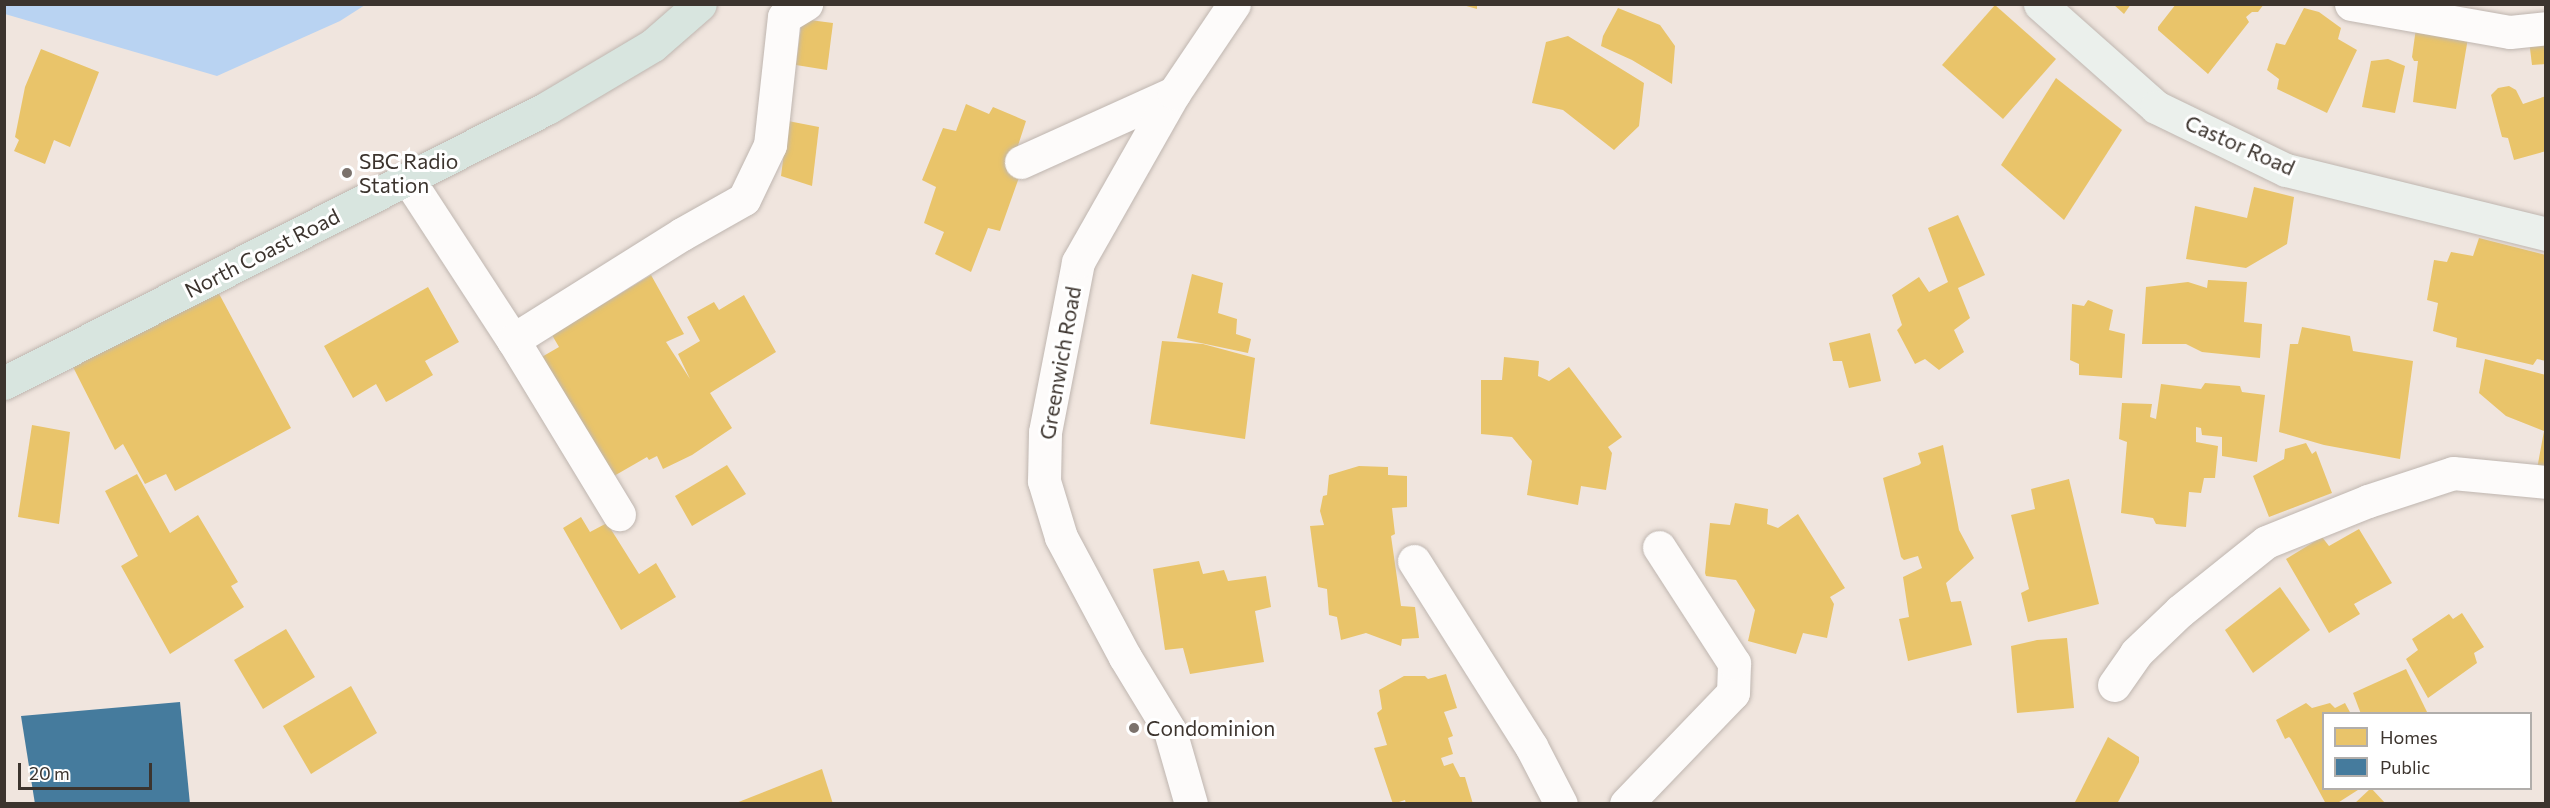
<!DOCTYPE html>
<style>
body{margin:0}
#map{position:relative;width:2550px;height:808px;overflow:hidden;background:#f0e5de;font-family:Commissioner,sans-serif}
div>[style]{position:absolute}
.water>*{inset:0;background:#b9d3f2}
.homes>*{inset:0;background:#e9c46a}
.public>*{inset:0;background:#457b9d}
.roads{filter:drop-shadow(0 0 2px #bfb6b0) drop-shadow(0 0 2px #bfb6b0)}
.street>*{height:33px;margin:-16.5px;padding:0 16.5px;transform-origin:16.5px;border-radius:16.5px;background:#fdfbfa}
.secondary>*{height:33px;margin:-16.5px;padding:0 16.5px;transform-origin:16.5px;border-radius:16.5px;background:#ebf0ec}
.primary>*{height:33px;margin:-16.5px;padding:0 16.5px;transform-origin:16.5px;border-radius:16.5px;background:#d8e5df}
.dots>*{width:16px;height:16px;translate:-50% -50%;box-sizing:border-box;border:3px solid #fff;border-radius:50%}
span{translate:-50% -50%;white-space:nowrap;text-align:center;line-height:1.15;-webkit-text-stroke:6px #fff;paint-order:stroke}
.street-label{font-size:21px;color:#3c342e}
.poi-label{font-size:21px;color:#3c342e}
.left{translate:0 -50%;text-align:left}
.frame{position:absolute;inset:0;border:6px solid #3c342e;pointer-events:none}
.legend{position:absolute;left:2322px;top:712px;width:210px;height:78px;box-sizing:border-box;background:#fff;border:2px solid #b1aeab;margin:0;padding:8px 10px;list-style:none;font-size:18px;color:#3c342e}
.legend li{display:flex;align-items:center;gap:12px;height:30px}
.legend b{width:30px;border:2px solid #b1aeab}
.scale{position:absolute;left:18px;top:763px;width:134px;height:27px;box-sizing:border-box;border:3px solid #3c342e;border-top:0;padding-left:8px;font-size:18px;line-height:21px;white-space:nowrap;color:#3c342e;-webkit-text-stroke:4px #fff;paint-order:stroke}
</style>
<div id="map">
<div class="water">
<i style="clip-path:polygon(4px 5px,5px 4px,365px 5px,340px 21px,217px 76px,5px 14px)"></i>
</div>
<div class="homes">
<i style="clip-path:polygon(1463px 4px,1477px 4px,1477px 9px,1463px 5px)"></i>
<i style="clip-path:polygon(2113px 4px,2131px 4px,2124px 14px)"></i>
<i style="clip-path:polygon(2176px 4px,2264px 4px,2258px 12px,2252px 12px,2246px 17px,2249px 22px,2208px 74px,2158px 30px,2158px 27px)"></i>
<i style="clip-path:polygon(1995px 5px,2056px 59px,2003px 119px,1942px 65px)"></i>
<i style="clip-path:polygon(1618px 8px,1660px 25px,1675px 46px,1672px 84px,1632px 60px,1601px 46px,1603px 36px)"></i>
<i style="clip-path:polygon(2304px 8px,2319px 12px,2341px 28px,2338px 39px,2357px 50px,2327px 113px,2277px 89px,2279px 79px,2267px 70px,2276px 43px,2285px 45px)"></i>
<i style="clip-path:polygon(802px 19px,833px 23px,827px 70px,796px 65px)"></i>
<i style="clip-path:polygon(2416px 28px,2468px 38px,2456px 109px,2413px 102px,2418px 61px,2414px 61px,2412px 57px)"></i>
<i style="clip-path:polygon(1568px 36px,1644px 83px,1639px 126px,1614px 150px,1563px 110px,1532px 103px,1546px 42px)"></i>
<i style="clip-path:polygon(2546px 36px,2546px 64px,2532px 65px,2529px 40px)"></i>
<i style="clip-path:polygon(41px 49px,99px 72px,70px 147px,54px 140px,45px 164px,14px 151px,19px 140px,15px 137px,25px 87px)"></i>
<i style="clip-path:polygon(2388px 59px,2405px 66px,2395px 113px,2362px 107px,2371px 61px)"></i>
<i style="clip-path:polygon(2056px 78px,2122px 130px,2064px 220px,2001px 165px)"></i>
<i style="clip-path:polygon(2509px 86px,2516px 90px,2523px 104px,2546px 96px,2546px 151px,2514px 160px,2508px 138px,2502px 137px,2491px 95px,2498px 88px)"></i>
<i style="clip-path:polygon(966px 104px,989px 114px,993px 107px,1026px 121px,1012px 164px,1022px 169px,1000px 231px,988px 228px,971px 272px,935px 254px,944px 232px,924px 223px,936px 187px,922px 180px,943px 128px,956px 131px)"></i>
<i style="clip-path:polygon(788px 121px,819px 127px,812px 186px,781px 176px)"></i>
<i style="clip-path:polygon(2254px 187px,2294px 197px,2287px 244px,2246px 268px,2186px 259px,2195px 206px,2247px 218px)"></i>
<i style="clip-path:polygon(1958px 215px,1985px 275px,1958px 288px,1970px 318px,1954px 330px,1964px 352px,1939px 370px,1925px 359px,1915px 364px,1897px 330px,1902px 325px,1892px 295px,1919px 277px,1929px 292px,1948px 282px,1928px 228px)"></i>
<i style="clip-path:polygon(2479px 238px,2546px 255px,2546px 361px,2537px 359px,2533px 365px,2456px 347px,2457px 338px,2433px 331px,2438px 303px,2427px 300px,2434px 260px,2447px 262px,2451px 252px,2473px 256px)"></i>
<i style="clip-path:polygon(1192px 274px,1223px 283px,1218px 313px,1237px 319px,1236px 334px,1251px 339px,1248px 353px,1177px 338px)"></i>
<i style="clip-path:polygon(651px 275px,684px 334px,666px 342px,690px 379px,678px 354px,700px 341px,687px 317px,714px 302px,719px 310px,744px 295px,776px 352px,710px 393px,732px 428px,692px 455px,663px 469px,657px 456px,649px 460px,647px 457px,607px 480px,540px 358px,559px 347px,552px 335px)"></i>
<i style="clip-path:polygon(2208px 280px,2247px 282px,2244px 322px,2262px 324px,2260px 358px,2202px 352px,2186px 344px,2142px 344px,2146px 287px,2188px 282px,2207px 288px)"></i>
<i style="clip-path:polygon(428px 287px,459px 342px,425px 361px,433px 375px,392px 399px,386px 402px,376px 384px,353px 398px,324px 346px)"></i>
<i style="clip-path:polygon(217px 290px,291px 428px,175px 491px,166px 474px,145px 484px,123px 444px,115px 450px,72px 365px)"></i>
<i style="clip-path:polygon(2088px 300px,2113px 310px,2109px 330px,2125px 334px,2122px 378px,2079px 375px,2079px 364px,2070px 360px,2072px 304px,2084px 306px)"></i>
<i style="clip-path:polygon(2302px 327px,2350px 336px,2353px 351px,2413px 361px,2400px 459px,2324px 445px,2279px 432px,2290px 344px,2298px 344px)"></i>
<i style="clip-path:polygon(1870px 333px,1881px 381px,1849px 388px,1842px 361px,1833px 361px,1829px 343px)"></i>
<i style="clip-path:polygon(1162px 341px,1203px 344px,1255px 358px,1245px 439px,1150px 424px)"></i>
<i style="clip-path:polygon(1504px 357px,1539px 361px,1538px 376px,1549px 381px,1569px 367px,1622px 437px,1608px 447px,1612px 453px,1606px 490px,1581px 486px,1578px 505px,1527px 495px,1532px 461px,1512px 437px,1481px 434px,1481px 380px,1502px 380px)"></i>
<i style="clip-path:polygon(2485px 359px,2546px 375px,2546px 472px,2537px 469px,2544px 431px,2506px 416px,2479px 393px)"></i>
<i style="clip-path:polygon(2205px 383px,2240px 386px,2242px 392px,2265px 395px,2257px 462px,2222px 456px,2222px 437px,2202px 435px,2201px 428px,2196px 427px,2196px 442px,2218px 446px,2215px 478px,2204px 478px,2201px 493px,2189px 492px,2186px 527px,2156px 524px,2153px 518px,2121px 513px,2127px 442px,2119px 439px,2122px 403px,2152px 404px,2150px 417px,2156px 419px,2161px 384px,2201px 389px)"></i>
<i style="clip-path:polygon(32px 425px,70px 432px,59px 524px,18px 517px)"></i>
<i style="clip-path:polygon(2306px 443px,2312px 454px,2316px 451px,2332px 493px,2269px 517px,2253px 476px,2284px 459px,2285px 449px)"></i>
<i style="clip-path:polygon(1943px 445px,1959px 530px,1974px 558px,1946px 583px,1951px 602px,1961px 601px,1972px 645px,1908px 661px,1899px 619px,1909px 617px,1903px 577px,1922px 568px,1918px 556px,1904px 560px,1901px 557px,1883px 478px,1919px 465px,1921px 463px,1918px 453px)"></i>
<i style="clip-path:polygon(727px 465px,746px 494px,692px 526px,675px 496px)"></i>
<i style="clip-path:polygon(1359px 466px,1388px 467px,1388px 475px,1407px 476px,1407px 507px,1392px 508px,1395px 534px,1391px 536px,1401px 606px,1415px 607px,1419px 638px,1402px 639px,1401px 646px,1366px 633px,1341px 640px,1337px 617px,1329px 615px,1327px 589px,1318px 587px,1310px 526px,1324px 525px,1320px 511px,1323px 496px,1327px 495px,1329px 475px)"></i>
<i style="clip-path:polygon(137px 474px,170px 533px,198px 515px,238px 582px,231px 586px,244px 607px,170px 654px,121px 566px,138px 556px,105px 491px)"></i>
<i style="clip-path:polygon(2069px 479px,2099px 604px,2028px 622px,2021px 593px,2029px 589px,2011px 515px,2035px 509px,2031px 489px)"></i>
<i style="clip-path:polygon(1735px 503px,1768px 509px,1767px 524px,1778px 528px,1798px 514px,1845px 588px,1830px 597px,1834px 604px,1827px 638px,1803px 633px,1796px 654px,1748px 641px,1755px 610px,1736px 580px,1706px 576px,1705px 573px,1710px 523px,1730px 525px)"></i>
<i style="clip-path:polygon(581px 517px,590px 532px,607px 523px,639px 574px,656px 563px,676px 597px,621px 630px,563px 528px)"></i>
<i style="clip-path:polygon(2359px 529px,2392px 583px,2354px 604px,2360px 614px,2329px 633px,2286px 559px,2322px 537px,2329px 546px)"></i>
<i style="clip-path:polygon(1199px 561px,1203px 574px,1224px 570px,1228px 581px,1266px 576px,1271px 607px,1255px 611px,1264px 662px,1190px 674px,1183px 648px,1165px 650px,1153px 569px)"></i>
<i style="clip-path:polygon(2280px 587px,2310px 630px,2253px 673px,2225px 630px)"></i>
<i style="clip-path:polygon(2462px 613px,2484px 647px,2474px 653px,2477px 663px,2428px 698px,2406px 659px,2418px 650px,2412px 639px,2449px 614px,2453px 619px)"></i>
<i style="clip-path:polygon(286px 629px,315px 677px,263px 709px,234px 660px)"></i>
<i style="clip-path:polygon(2067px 638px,2074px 708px,2017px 713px,2011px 646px,2037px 640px)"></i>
<i style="clip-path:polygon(2406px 669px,2428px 714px,2361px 714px,2353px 693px)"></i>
<i style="clip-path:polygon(1446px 674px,1457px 708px,1444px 712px,1453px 736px,1448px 738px,1453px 754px,1441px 758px,1444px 766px,1453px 763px,1460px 777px,1465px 777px,1473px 804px,1406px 804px,1405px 800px,1393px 804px,1374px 748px,1387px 745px,1377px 713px,1382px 709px,1379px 690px,1404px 676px,1425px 676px,1428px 679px)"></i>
<i style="clip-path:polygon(351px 686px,377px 733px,311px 774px,283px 726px)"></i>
<i style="clip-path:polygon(2306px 703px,2312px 708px,2330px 703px,2335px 708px,2345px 703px,2351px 714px,2324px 714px,2324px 788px,2361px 788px,2336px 804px,2326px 804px,2291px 739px,2289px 737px,2285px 739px,2276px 720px)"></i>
<i style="clip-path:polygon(2108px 737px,2139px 757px,2139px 762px,2117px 804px,2074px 804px)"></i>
<i style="clip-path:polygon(822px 769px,833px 804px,736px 804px,736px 803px)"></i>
<i style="clip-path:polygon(2371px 788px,2386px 804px,2354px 804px)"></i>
</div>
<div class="public">
<i style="clip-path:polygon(180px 702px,190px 804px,35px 804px,21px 716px)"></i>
</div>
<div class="roads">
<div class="street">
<i style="left:2351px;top:4px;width:161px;rotate:10deg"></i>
<i style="left:2510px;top:32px;width:36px;rotate:-6deg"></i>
<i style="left:1021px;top:162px;width:168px;rotate:-24.3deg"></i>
<i style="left:408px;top:179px;width:192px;rotate:56.9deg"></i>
<i style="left:513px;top:340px;width:204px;rotate:58.7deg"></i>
<i style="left:513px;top:340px;width:199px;rotate:-32.1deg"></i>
<i style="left:682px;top:234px;width:71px;rotate:-29.4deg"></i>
<i style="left:744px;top:199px;width:60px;rotate:-64.3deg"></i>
<i style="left:770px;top:145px;width:129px;rotate:-83.8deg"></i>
<i style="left:784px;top:17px;width:26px;rotate:-31deg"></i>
<i style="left:1414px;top:561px;width:219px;rotate:57.7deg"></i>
<i style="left:1531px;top:746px;width:65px;rotate:62.7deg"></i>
<i style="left:2114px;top:685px;width:39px;rotate:-55deg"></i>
<i style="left:2136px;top:653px;width:61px;rotate:-43.7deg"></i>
<i style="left:2180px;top:611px;width:110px;rotate:-38.7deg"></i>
<i style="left:2266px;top:542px;width:110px;rotate:-21.9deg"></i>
<i style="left:2368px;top:501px;width:89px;rotate:-18.2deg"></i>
<i style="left:2453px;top:473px;width:93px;rotate:5.5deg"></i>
<i style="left:1191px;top:804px;width:76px;rotate:-106deg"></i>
<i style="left:1170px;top:731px;width:87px;rotate:-121.3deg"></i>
<i style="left:1125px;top:657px;width:136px;rotate:-118.1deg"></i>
<i style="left:1061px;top:537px;width:59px;rotate:-106.9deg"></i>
<i style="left:1044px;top:481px;width:49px;rotate:-88.8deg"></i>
<i style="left:1045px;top:432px;width:173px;rotate:-79deg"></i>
<i style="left:1078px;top:262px;width:194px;rotate:-60.4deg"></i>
<i style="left:1174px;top:93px;width:107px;rotate:-56deg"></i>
<i style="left:1626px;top:804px;width:154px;rotate:-46.1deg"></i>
<i style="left:1733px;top:693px;width:30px;rotate:-88deg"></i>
<i style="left:1734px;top:663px;width:138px;rotate:-122.9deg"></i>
</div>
<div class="secondary">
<i style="left:2040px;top:4px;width:155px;rotate:41.6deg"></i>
<i style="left:2156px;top:107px;width:144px;rotate:25.9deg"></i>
<i style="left:2286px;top:170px;width:268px;rotate:13.8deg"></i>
</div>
<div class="primary">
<i style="left:4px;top:383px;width:609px;rotate:-26.86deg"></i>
<i style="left:547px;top:108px;width:123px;rotate:-30.7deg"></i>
<i style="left:653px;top:45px;width:62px;rotate:-41.1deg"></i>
</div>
</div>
<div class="dots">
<i style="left:347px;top:173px;background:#7b726c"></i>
<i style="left:1134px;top:728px;background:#7b726c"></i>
</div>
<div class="street-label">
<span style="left:2240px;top:145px;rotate:24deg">Castor Road</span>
<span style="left:262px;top:253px;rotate:-27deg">North Coast Road</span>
<span style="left:1060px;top:363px;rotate:-80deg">Greenwich Road</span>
</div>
<div class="poi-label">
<span class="left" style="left:359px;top:173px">SBC Radio<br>Station</span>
<span class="left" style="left:1146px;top:728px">Condominion</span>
</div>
<div class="frame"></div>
<ul class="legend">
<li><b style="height:16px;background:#e9c46a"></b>Homes</li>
<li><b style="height:16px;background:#457b9d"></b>Public</li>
</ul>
<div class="scale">20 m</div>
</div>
